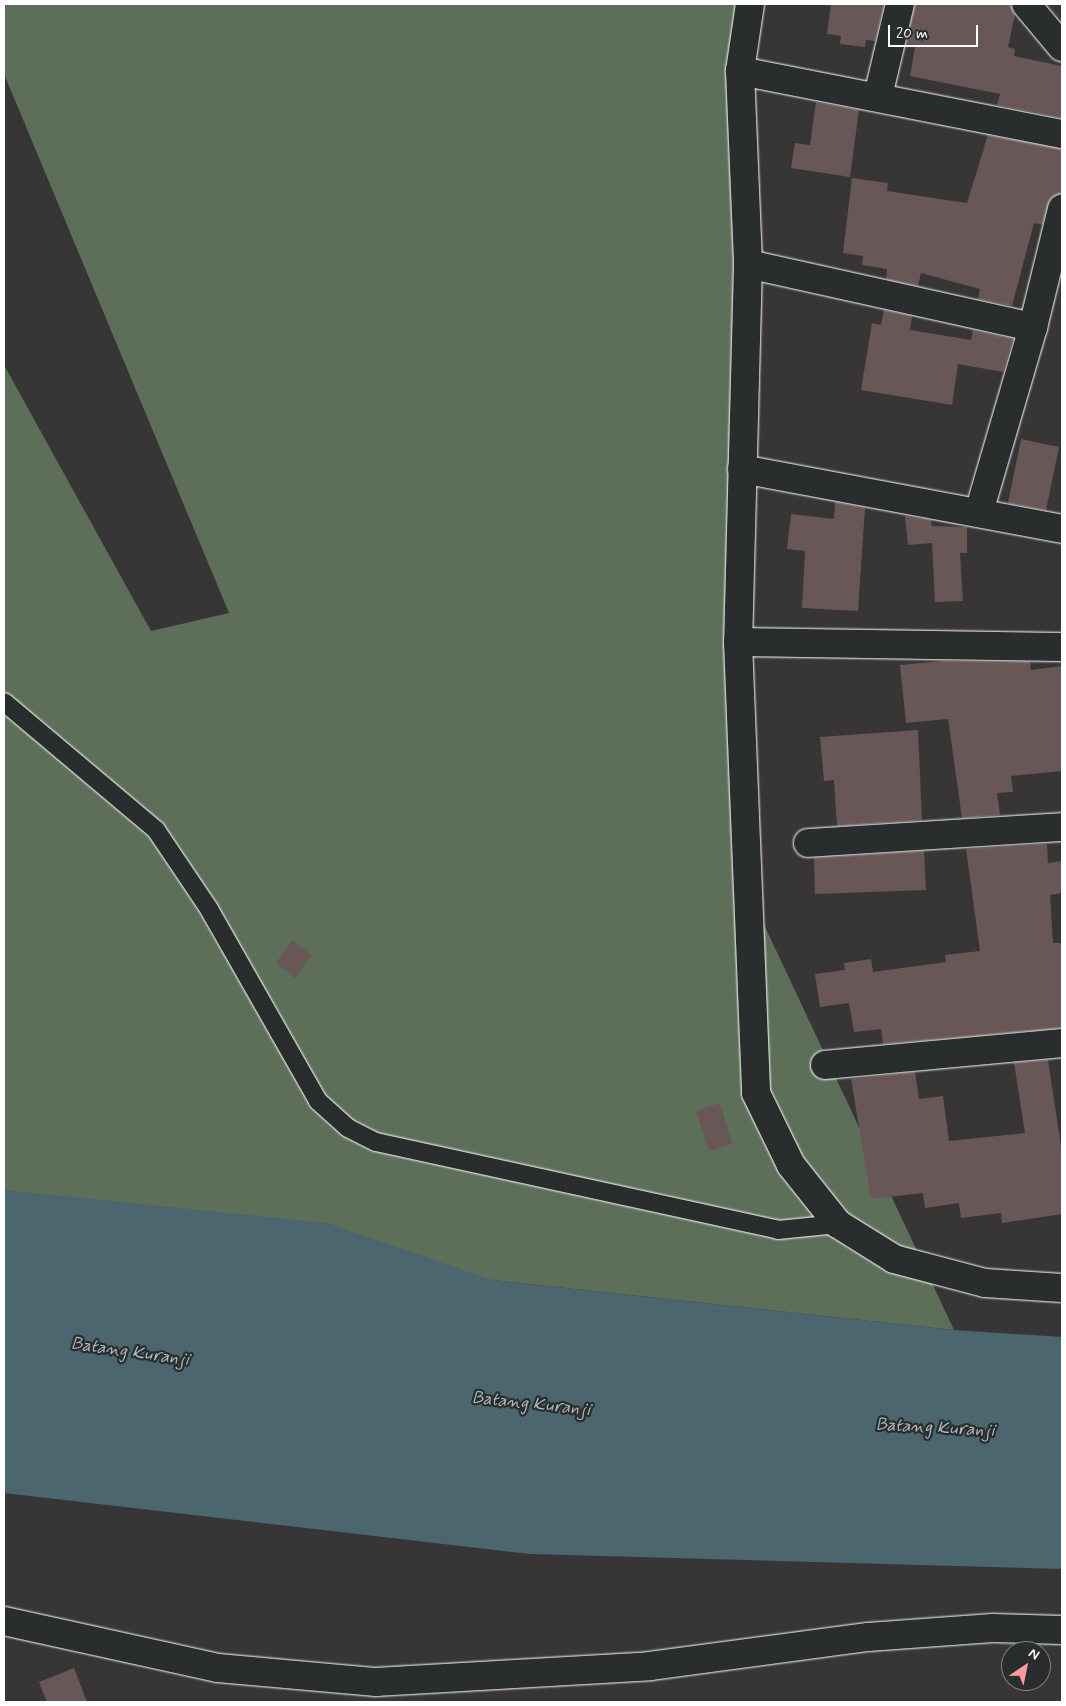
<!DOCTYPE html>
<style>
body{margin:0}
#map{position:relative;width:1066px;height:1706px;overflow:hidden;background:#373536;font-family:Mynerve,sans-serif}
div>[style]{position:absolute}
.green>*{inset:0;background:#5d6f58}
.water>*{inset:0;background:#4b666f}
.building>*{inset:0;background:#695757}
.roads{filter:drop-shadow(0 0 1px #fff) drop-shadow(0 0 1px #fff)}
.service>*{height:18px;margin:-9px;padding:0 9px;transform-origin:9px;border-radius:9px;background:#2a2d2e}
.minor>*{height:28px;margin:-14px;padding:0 14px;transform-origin:14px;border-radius:14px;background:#2a2d2e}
span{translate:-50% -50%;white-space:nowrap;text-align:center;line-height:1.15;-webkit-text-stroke:4.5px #2a2d2e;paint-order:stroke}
.water-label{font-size:18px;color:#aebabe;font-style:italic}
.frame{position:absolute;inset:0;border:5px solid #fff;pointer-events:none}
.north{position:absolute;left:1001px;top:1641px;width:50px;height:50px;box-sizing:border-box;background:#2a2d2e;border:1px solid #7f8182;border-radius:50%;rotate:34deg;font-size:14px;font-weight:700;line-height:20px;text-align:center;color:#fff}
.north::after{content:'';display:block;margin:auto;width:18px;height:22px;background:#ff9aa2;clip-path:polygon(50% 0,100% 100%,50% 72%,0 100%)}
.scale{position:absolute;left:888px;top:25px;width:90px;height:22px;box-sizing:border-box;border:2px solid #fff;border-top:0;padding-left:6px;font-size:15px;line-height:18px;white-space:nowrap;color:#fff;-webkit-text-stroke:4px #2a2d2e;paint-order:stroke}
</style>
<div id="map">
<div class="green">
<i style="clip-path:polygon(4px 4px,742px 4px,746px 886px,954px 1330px,492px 1280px,4px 1211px,4px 365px,151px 631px,229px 613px,4px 74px)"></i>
</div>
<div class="water">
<i style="clip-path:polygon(4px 1190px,327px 1223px,492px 1280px,954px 1330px,1062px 1337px,1062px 1569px,530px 1554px,4px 1493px)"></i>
</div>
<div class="building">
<i style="clip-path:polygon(831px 4px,884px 4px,875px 41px,866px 40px,865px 47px,840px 44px,841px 36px,827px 34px)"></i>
<i style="clip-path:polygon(915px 4px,1011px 4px,1015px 15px,1008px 47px,1015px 49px,1014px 56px,1062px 66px,1062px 118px,997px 105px,1000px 94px,910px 76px,915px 47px,906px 46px)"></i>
<i style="clip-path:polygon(816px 102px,859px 110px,850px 177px,791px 168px,795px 143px,810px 145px)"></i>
<i style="clip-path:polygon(988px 135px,1062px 149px,1061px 194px,1050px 199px,1042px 225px,1034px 223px,1012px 306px,978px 299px,980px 289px,921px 273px,918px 286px,886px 279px,887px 269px,862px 265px,863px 256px,843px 253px,852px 178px,888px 183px,887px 191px,967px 203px)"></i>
<i style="clip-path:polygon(884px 310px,912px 316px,910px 330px,971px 340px,973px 330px,1013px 339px,1003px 372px,958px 364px,952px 405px,861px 390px,872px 323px,881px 325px)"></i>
<i style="clip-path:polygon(1021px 439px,1059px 447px,1046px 510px,1008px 503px)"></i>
<i style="clip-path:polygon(835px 502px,865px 508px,858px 611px,802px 608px,805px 551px,787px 549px,791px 514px,834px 519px)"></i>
<i style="clip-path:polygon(905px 516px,931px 520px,932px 526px,967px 527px,967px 553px,960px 553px,963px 601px,935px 602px,932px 543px,908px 545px)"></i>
<i style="clip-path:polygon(941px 661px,1030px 662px,1031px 670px,1062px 666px,1062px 771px,1011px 776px,1013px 792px,997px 793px,1000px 815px,962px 818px,948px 719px,906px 723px,900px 665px)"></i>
<i style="clip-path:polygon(918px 730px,922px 820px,837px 826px,834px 780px,824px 781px,820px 737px)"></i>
<i style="clip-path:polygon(1047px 844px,1048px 863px,1062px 861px,1062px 893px,1050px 895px,1053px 943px,1062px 943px,1062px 1028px,883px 1044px,881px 1029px,854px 1032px,849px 1003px,820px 1007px,815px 974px,845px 970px,844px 963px,871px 959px,873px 972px,946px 962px,945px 955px,980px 951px,966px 849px)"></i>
<i style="clip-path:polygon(924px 851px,926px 890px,815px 894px,814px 858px)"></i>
<i style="clip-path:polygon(292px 940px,312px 955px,295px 978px,276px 963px)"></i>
<i style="clip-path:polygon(1048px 1060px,1062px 1153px,1062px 1214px,1002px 1223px,1001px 1213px,961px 1218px,959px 1203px,925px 1208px,923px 1193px,871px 1199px,851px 1079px,915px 1072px,919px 1099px,943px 1096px,949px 1141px,1025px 1133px,1014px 1063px)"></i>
<i style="clip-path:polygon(720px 1103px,732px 1144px,709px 1151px,696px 1111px)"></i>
<i style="clip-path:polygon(74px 1668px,87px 1702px,47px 1702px,39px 1682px)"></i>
</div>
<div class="roads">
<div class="service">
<i style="left:4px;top:702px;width:199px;rotate:40.1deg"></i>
<i style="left:156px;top:830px;width:95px;rotate:56.1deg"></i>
<i style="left:209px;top:909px;width:221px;rotate:60.4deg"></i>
<i style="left:318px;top:1101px;width:40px;rotate:42deg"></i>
<i style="left:348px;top:1128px;width:31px;rotate:27deg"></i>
<i style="left:376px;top:1142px;width:412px;rotate:12.3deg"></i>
<i style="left:778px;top:1230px;width:60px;rotate:-5.7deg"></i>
</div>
<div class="minor">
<i style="left:750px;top:4px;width:68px;rotate:98.5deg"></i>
<i style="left:740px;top:71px;width:193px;rotate:87.6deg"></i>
<i style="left:748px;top:264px;width:378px;rotate:91.5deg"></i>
<i style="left:738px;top:642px;width:451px;rotate:87.7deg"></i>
<i style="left:756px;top:1093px;width:80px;rotate:64.1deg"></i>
<i style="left:791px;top:1165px;width:75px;rotate:51.5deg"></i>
<i style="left:838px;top:1224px;width:66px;rotate:32deg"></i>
<i style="left:894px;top:1259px;width:94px;rotate:14.8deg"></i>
<i style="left:985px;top:1283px;width:77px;rotate:3.7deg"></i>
<i style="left:1026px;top:4px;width:56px;rotate:50.1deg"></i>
<i style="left:740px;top:71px;width:328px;rotate:11.1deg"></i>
<i style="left:878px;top:96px;width:95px;rotate:-76.6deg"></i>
<i style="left:748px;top:264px;width:292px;rotate:12.5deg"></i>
<i style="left:1033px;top:327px;width:122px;rotate:-76.2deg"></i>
<i style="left:742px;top:469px;width:326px;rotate:10.6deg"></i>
<i style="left:979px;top:512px;width:193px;rotate:-73.7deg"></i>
<i style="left:738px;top:642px;width:324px;rotate:0.9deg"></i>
<i style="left:808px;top:843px;width:255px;rotate:-3.6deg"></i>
<i style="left:825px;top:1065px;width:238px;rotate:-5.3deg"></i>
<i style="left:4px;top:1621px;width:219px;rotate:12.4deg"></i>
<i style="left:218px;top:1668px;width:159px;rotate:5.1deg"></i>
<i style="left:376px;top:1682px;width:274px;rotate:-3.3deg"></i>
<i style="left:650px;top:1666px;width:220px;rotate:-7.6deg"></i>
<i style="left:868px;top:1637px;width:125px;rotate:-4.1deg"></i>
<i style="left:993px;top:1628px;width:69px;rotate:1.7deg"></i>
</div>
</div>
<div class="water-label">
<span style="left:130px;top:1352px;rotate:8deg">Batang Kuranji</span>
<span style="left:531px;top:1404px;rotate:6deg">Batang Kuranji</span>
<span style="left:935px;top:1428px;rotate:3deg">Batang Kuranji</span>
</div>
<div class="frame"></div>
<div class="north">N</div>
<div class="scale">20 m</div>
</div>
